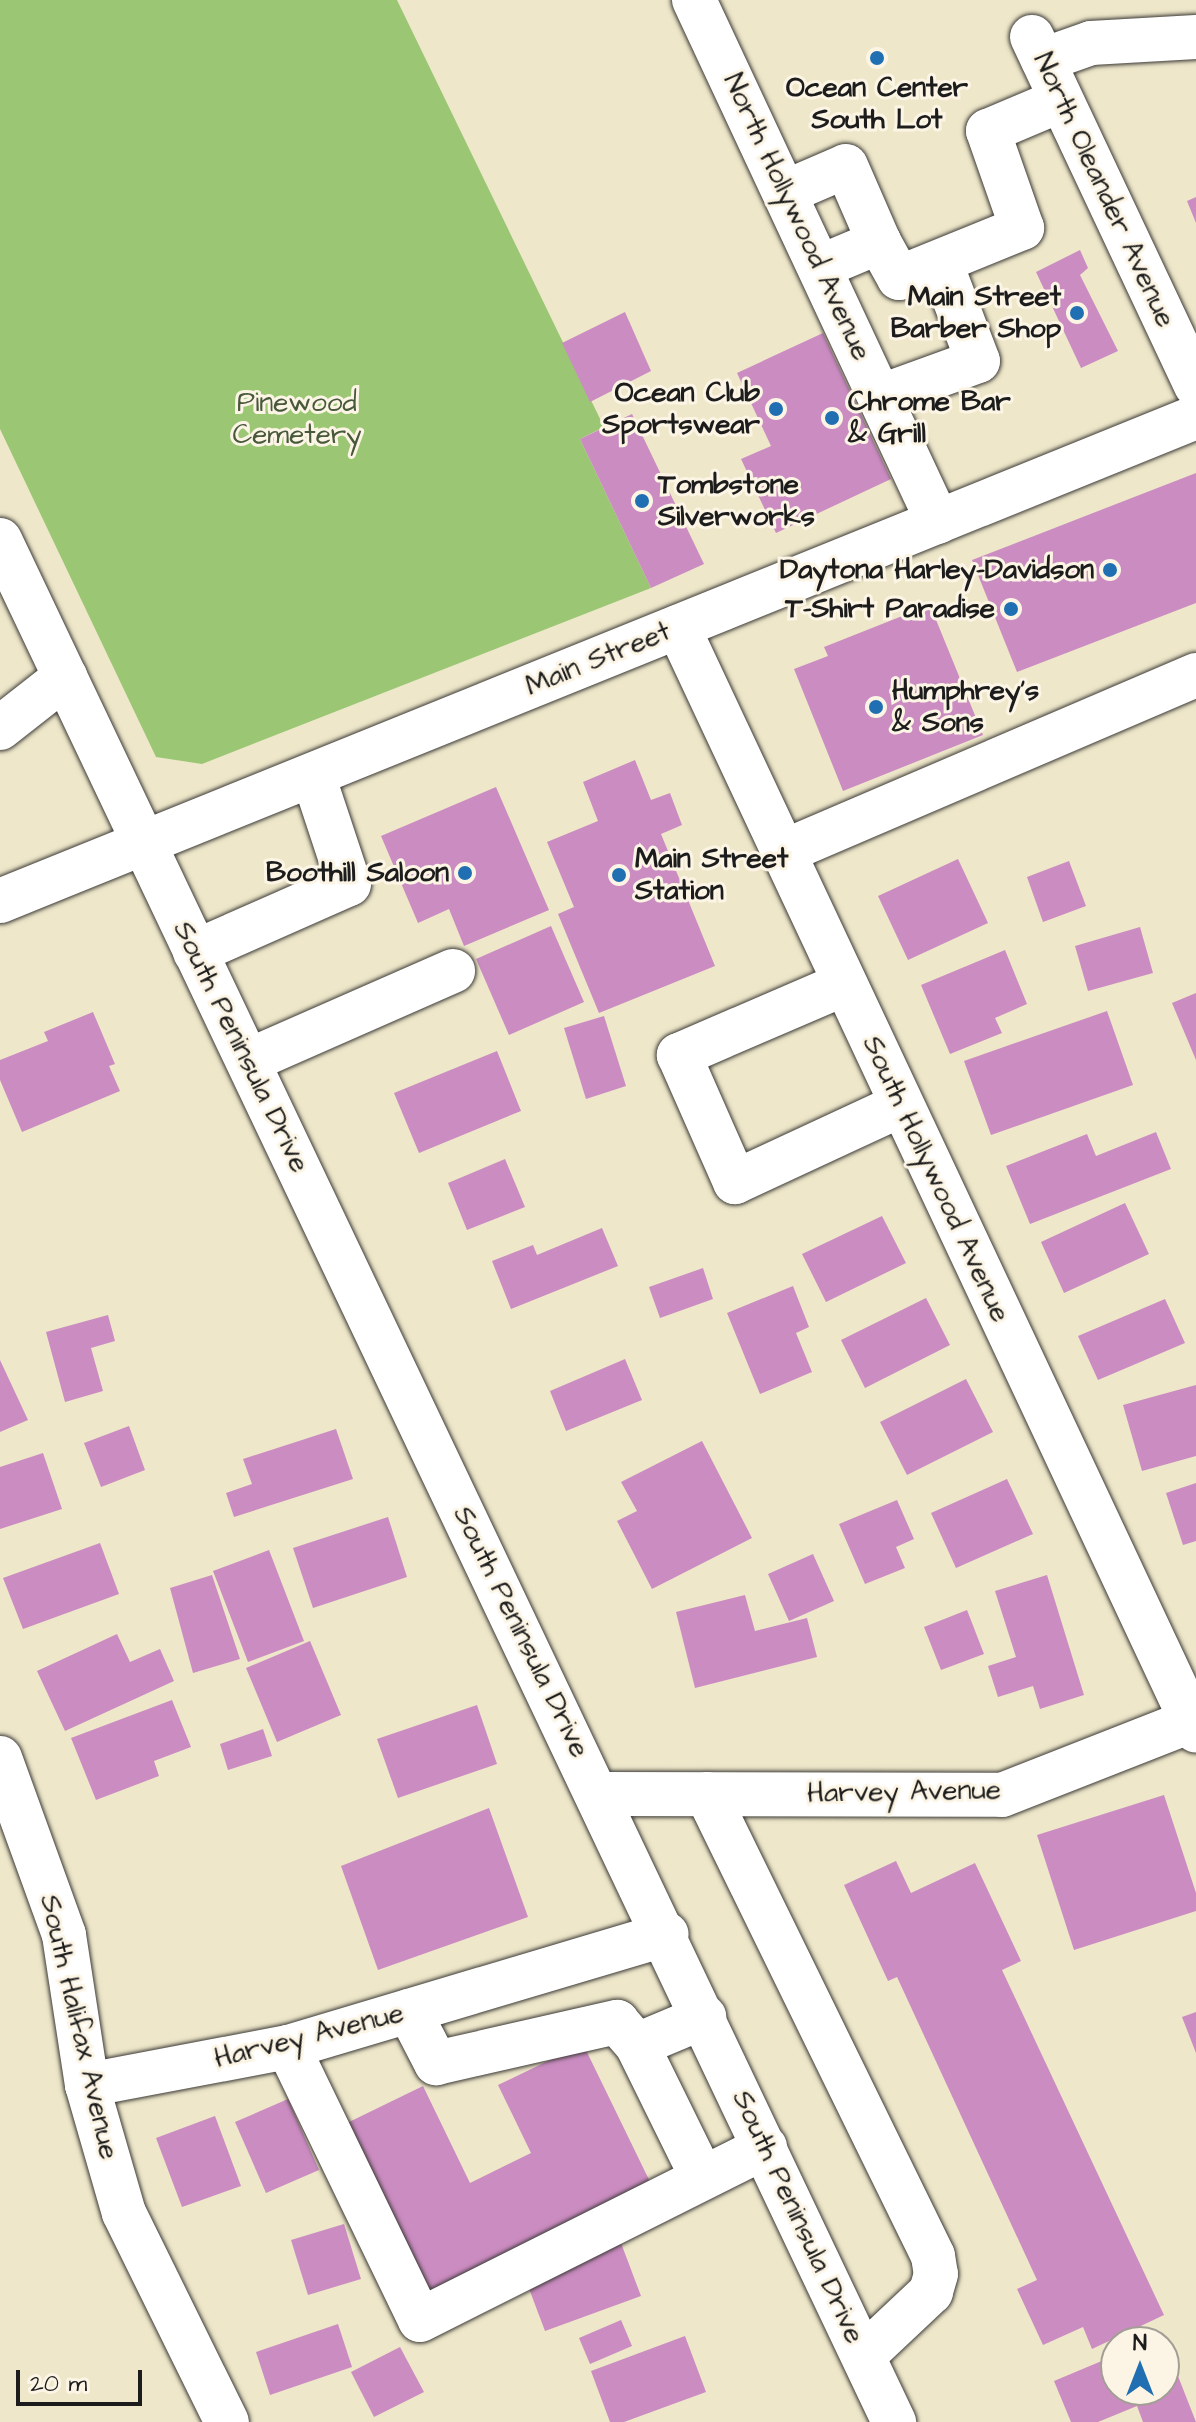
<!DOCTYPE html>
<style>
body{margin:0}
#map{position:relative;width:1196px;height:2422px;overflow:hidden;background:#eee7ca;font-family:"Architects Daughter",sans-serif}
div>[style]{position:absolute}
.green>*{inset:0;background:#9bc775}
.building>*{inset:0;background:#cb8cc2}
.roads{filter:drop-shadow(0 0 2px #3c3a36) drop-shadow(0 0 2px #3c3a36)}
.minor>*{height:44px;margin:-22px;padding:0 22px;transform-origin:22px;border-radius:22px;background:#fff}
.major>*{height:44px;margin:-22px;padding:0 22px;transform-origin:22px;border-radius:22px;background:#fff}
.dots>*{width:22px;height:22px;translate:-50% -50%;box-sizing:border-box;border:4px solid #fcf5e5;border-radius:50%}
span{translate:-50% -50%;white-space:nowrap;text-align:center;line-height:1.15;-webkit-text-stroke:6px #fcf5e5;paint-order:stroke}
.poi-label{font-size:28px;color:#1c1c1c;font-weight:700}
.right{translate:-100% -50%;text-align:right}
.left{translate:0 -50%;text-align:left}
.street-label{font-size:28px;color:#1c1c1c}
.park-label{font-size:28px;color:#48583b}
.north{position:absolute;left:1100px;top:2326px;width:80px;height:80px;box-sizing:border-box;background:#fcf5e5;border:2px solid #a29e95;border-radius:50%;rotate:0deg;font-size:22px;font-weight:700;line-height:32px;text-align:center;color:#1c1c1c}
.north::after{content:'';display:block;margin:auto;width:28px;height:36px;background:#1f6fb2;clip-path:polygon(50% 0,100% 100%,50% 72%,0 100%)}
.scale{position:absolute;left:16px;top:2370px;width:126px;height:36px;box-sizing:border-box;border:4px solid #1c1c1c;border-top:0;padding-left:10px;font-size:24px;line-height:28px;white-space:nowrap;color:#1c1c1c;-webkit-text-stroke:6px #fcf5e5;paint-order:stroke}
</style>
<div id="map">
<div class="green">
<i style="clip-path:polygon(0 0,397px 0,604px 427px,580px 439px,651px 588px,202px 764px,156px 757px,0 429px)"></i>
</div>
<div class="building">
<i style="clip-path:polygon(1196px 197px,1196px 223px,1187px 201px)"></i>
<i style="clip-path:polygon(1080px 250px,1088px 268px,1080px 275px,1118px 351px,1081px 368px,1036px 272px)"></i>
<i style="clip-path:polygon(625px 312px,651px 371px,590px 402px,562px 343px)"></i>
<i style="clip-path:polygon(823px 333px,891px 479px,776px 533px,741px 459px,771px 446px,737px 373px)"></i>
<i style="clip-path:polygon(632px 414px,704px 564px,651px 588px,580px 439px)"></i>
<i style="clip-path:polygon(1196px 473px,1196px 603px,1017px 672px,972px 560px)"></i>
<i style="clip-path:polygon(930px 605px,983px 735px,843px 791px,794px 669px,828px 656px,824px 647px)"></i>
<i style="clip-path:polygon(635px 760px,651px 800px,670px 793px,682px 825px,661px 834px,715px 966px,599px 1013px,558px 914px,574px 907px,547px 842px,598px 821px,583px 782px)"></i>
<i style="clip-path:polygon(496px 787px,549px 910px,464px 946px,449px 909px,418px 923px,381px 836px)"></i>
<i style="clip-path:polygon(958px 859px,988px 923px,908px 960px,878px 896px)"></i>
<i style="clip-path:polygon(1069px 861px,1086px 906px,1043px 922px,1027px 877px)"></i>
<i style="clip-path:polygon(551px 926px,584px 1002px,509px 1035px,476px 959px)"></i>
<i style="clip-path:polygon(1140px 927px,1153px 973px,1088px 991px,1075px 946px)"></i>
<i style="clip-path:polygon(1005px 950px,1027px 1004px,995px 1018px,1002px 1033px,950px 1054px,921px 985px)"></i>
<i style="clip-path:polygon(1196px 993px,1196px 1060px,1172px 1003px)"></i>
<i style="clip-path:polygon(1107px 1011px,1133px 1085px,991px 1135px,964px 1061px)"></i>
<i style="clip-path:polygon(93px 1012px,115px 1064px,109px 1066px,120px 1091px,22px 1132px,0 1080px,0 1060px,48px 1041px,44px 1032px)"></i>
<i style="clip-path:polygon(604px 1016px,626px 1086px,586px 1099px,564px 1028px)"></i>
<i style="clip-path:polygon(497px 1051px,521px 1111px,419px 1153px,394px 1093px)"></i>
<i style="clip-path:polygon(1156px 1132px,1171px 1169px,1030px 1224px,1006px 1166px,1087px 1134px,1096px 1156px)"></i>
<i style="clip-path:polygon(505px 1159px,525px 1207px,467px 1230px,448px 1183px)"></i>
<i style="clip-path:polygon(1125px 1203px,1149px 1254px,1064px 1293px,1041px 1242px)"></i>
<i style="clip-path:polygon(882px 1216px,906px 1263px,826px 1302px,802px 1254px)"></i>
<i style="clip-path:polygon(602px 1228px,618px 1266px,511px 1309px,492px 1261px,533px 1245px,537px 1255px)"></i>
<i style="clip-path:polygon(703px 1268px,713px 1299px,660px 1318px,649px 1287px)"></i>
<i style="clip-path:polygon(793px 1286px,809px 1327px,796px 1333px,812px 1372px,760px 1394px,727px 1313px)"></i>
<i style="clip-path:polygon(926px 1298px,950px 1345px,865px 1388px,841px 1340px)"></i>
<i style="clip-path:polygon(1165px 1299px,1185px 1343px,1098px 1380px,1078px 1336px)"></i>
<i style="clip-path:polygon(108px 1315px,115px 1341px,91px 1348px,103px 1391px,65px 1402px,46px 1332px)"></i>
<i style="clip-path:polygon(625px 1359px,642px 1400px,566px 1431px,550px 1391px)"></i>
<i style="clip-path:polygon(0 1360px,28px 1420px,0 1432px)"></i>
<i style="clip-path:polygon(966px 1379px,993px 1432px,907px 1475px,880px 1422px)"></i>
<i style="clip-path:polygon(1196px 1385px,1196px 1456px,1142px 1471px,1123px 1405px)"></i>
<i style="clip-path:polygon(129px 1426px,145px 1470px,101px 1487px,84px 1443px)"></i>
<i style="clip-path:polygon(336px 1429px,353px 1479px,234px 1517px,226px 1493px,252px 1484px,243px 1459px)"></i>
<i style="clip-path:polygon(702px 1441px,752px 1538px,652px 1589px,617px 1521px,637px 1511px,621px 1482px)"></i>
<i style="clip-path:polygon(43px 1453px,62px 1509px,0 1529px,0 1467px)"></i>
<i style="clip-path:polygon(1007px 1479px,1033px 1534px,956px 1568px,931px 1513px)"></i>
<i style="clip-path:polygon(1196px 1483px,1196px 1541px,1183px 1545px,1166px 1493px)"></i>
<i style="clip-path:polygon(897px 1500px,914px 1539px,896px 1547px,905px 1568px,865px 1584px,839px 1524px)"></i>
<i style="clip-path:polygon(388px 1517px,407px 1577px,313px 1608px,293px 1548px)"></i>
<i style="clip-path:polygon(100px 1543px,119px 1594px,23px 1629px,3px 1578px)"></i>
<i style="clip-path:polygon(269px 1550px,304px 1641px,248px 1662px,213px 1571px)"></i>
<i style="clip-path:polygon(813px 1554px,834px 1601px,789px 1621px,768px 1574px)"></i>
<i style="clip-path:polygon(212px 1575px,240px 1659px,193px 1673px,170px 1588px)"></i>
<i style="clip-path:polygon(1047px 1575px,1084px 1695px,1040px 1709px,1033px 1686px,998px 1697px,988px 1666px,1016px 1657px,995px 1591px)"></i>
<i style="clip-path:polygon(745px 1595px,755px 1631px,807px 1618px,817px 1657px,695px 1688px,676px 1612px)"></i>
<i style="clip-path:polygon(967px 1610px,984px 1654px,941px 1670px,924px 1627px)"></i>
<i style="clip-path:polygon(117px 1634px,130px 1662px,160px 1649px,174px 1681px,65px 1731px,37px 1671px)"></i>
<i style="clip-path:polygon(310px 1641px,341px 1715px,277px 1742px,246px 1668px)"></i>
<i style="clip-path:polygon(172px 1700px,191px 1747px,154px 1761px,159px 1776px,96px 1800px,71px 1738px)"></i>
<i style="clip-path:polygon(477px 1705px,497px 1764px,398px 1798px,377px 1739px)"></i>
<i style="clip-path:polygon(263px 1729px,272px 1756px,228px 1770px,220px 1744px)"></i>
<i style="clip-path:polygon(1164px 1795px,1196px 1893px,1196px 1911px,1074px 1950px,1037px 1835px)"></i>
<i style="clip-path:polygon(489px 1808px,528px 1917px,378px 1970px,341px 1866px)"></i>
<i style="clip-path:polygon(896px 1861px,911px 1893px,975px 1863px,1021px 1961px,1002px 1970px,1164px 2315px,1092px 2349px,1083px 2327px,1043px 2345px,1017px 2289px,1037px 2280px,897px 1977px,888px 1981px,844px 1885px)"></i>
<i style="clip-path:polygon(1196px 2012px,1196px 2053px,1182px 2017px)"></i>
<i style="clip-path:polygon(583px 2044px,654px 2190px,433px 2298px,347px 2123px,423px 2086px,470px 2183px,531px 2153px,498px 2085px)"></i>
<i style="clip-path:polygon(288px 2099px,319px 2170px,266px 2193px,235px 2122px)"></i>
<i style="clip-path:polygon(215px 2116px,241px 2186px,182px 2207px,156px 2138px)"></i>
<i style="clip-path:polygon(344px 2224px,361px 2279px,308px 2295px,291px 2240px)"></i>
<i style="clip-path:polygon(621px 2243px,641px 2296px,545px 2331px,525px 2278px)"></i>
<i style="clip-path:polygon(621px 2320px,632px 2346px,590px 2364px,579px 2338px)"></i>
<i style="clip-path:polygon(338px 2324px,352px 2367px,270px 2395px,256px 2352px)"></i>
<i style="clip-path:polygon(685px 2336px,706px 2392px,624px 2422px,610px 2422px,591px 2371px)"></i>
<i style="clip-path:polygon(400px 2347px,424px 2392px,374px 2417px,351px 2372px)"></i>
<i style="clip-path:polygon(1116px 2355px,1116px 2390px,1164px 2390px,1164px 2376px,1176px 2371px,1196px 2422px,1143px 2422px,1137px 2406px,1098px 2422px,1071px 2422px,1054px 2381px)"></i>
</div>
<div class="roads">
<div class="minor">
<i style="left:694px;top:0;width:576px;rotate:64.95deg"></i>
<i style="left:1032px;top:37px;width:385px;rotate:64.8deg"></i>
<i style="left:1043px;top:60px;width:51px;rotate:-19.5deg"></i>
<i style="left:1091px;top:43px;width:105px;rotate:-3.3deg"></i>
<i style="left:786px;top:192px;width:65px;rotate:-23.4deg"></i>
<i style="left:846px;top:166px;width:83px;rotate:66.5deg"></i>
<i style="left:822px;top:266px;width:62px;rotate:-22.8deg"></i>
<i style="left:879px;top:242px;width:41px;rotate:60.9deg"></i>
<i style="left:899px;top:278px;width:133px;rotate:-22.1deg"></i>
<i style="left:1022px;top:228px;width:103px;rotate:-109.3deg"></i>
<i style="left:988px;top:131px;width:79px;rotate:-23deg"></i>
<i style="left:882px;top:396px;width:102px;rotate:-20deg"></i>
<i style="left:978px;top:361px;width:104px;rotate:-110.9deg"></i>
<i style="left:0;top:540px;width:2084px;rotate:64.59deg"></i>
<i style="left:678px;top:627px;width:1219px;rotate:64.86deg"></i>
<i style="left:0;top:728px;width:83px;rotate:-38.1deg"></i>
<i style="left:783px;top:852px;width:449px;rotate:-23.2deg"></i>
<i style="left:195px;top:952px;width:168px;rotate:-23.8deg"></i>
<i style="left:349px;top:884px;width:115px;rotate:-108.3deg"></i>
<i style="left:844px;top:984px;width:180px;rotate:156.7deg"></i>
<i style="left:679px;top:1055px;width:139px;rotate:66.2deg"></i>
<i style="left:735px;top:1182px;width:183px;rotate:-24.9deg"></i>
<i style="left:248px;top:1061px;width:224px;rotate:-23.7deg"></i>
<i style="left:0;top:1758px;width:188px;rotate:70.1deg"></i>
<i style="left:64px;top:1935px;width:152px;rotate:81.3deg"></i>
<i style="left:87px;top:2085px;width:133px;rotate:73.9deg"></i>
<i style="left:124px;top:2213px;width:233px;rotate:63.8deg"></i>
<i style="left:598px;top:1794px;width:404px;rotate:0.1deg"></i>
<i style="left:1002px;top:1795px;width:208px;rotate:-21.4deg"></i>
<i style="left:707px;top:1794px;width:514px;rotate:63.93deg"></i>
<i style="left:933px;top:2256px;width:18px;rotate:81deg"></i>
<i style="left:936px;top:2274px;width:19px;rotate:106deg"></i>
<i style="left:931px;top:2292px;width:93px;rotate:136.7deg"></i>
<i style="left:409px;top:2011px;width:59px;rotate:62.6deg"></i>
<i style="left:436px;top:2063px;width:186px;rotate:-12.8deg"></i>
<i style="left:617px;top:2022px;width:30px;rotate:49deg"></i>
<i style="left:637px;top:2045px;width:147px;rotate:63.8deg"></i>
<i style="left:637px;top:2045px;width:73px;rotate:-22.7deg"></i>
<i style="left:288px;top:2047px;width:303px;rotate:64.2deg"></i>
<i style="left:420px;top:2320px;width:386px;rotate:-26.6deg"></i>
<i style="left:87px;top:2085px;width:205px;rotate:-10.7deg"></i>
<i style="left:288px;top:2047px;width:395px;rotate:-16.6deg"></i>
</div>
<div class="major">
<i style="left:0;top:901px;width:1290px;rotate:-22.03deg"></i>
</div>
</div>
<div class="dots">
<i style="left:877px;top:58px;background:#1f6fb2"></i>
<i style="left:1077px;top:313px;background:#1f6fb2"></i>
<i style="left:776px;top:409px;background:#1f6fb2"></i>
<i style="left:832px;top:418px;background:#1f6fb2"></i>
<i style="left:642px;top:501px;background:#1f6fb2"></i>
<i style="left:1110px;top:570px;background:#1f6fb2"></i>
<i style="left:1011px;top:609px;background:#1f6fb2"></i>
<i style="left:876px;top:707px;background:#1f6fb2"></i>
<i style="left:465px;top:873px;background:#1f6fb2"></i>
<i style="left:619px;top:875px;background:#1f6fb2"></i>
</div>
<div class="poi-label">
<span style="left:877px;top:104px">Ocean Center<br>South Lot</span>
<span class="right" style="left:1061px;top:313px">Main Street<br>Barber Shop</span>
<span class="right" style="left:760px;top:409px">Ocean Club<br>Sportswear</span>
<span class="left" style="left:848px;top:418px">Chrome Bar<br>&amp; Grill</span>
<span class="left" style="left:658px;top:501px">Tombstone<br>Silverworks</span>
<span class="right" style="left:1094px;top:570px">Daytona Harley-Davidson</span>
<span class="right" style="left:995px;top:609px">T-Shirt Paradise</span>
<span class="left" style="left:892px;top:707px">Humphrey's<br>&amp; Sons</span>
<span class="left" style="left:635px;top:875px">Main Street<br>Station</span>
<span class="right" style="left:449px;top:873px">Boothill Saloon</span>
</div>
<div class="street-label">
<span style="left:1104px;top:190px;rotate:65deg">North Oleander Avenue</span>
<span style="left:797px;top:217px;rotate:65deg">North Hollywood Avenue</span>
<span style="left:598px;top:659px;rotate:-22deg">Main Street</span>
<span style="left:241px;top:1047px;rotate:64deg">South Peninsula Drive</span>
<span style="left:936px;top:1179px;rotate:65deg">South Hollywood Avenue</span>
<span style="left:521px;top:1632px;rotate:64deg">South Peninsula Drive</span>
<span style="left:904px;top:1792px;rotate:-1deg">Harvey Avenue</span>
<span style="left:79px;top:2027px;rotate:77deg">South Halifax Avenue</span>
<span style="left:309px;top:2036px;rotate:-14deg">Harvey Avenue</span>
<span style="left:798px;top:2217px;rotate:65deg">South Peninsula Drive</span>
</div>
<div class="park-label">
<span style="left:297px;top:419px">Pinewood<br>Cemetery</span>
</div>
<div class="north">N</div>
<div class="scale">20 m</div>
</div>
